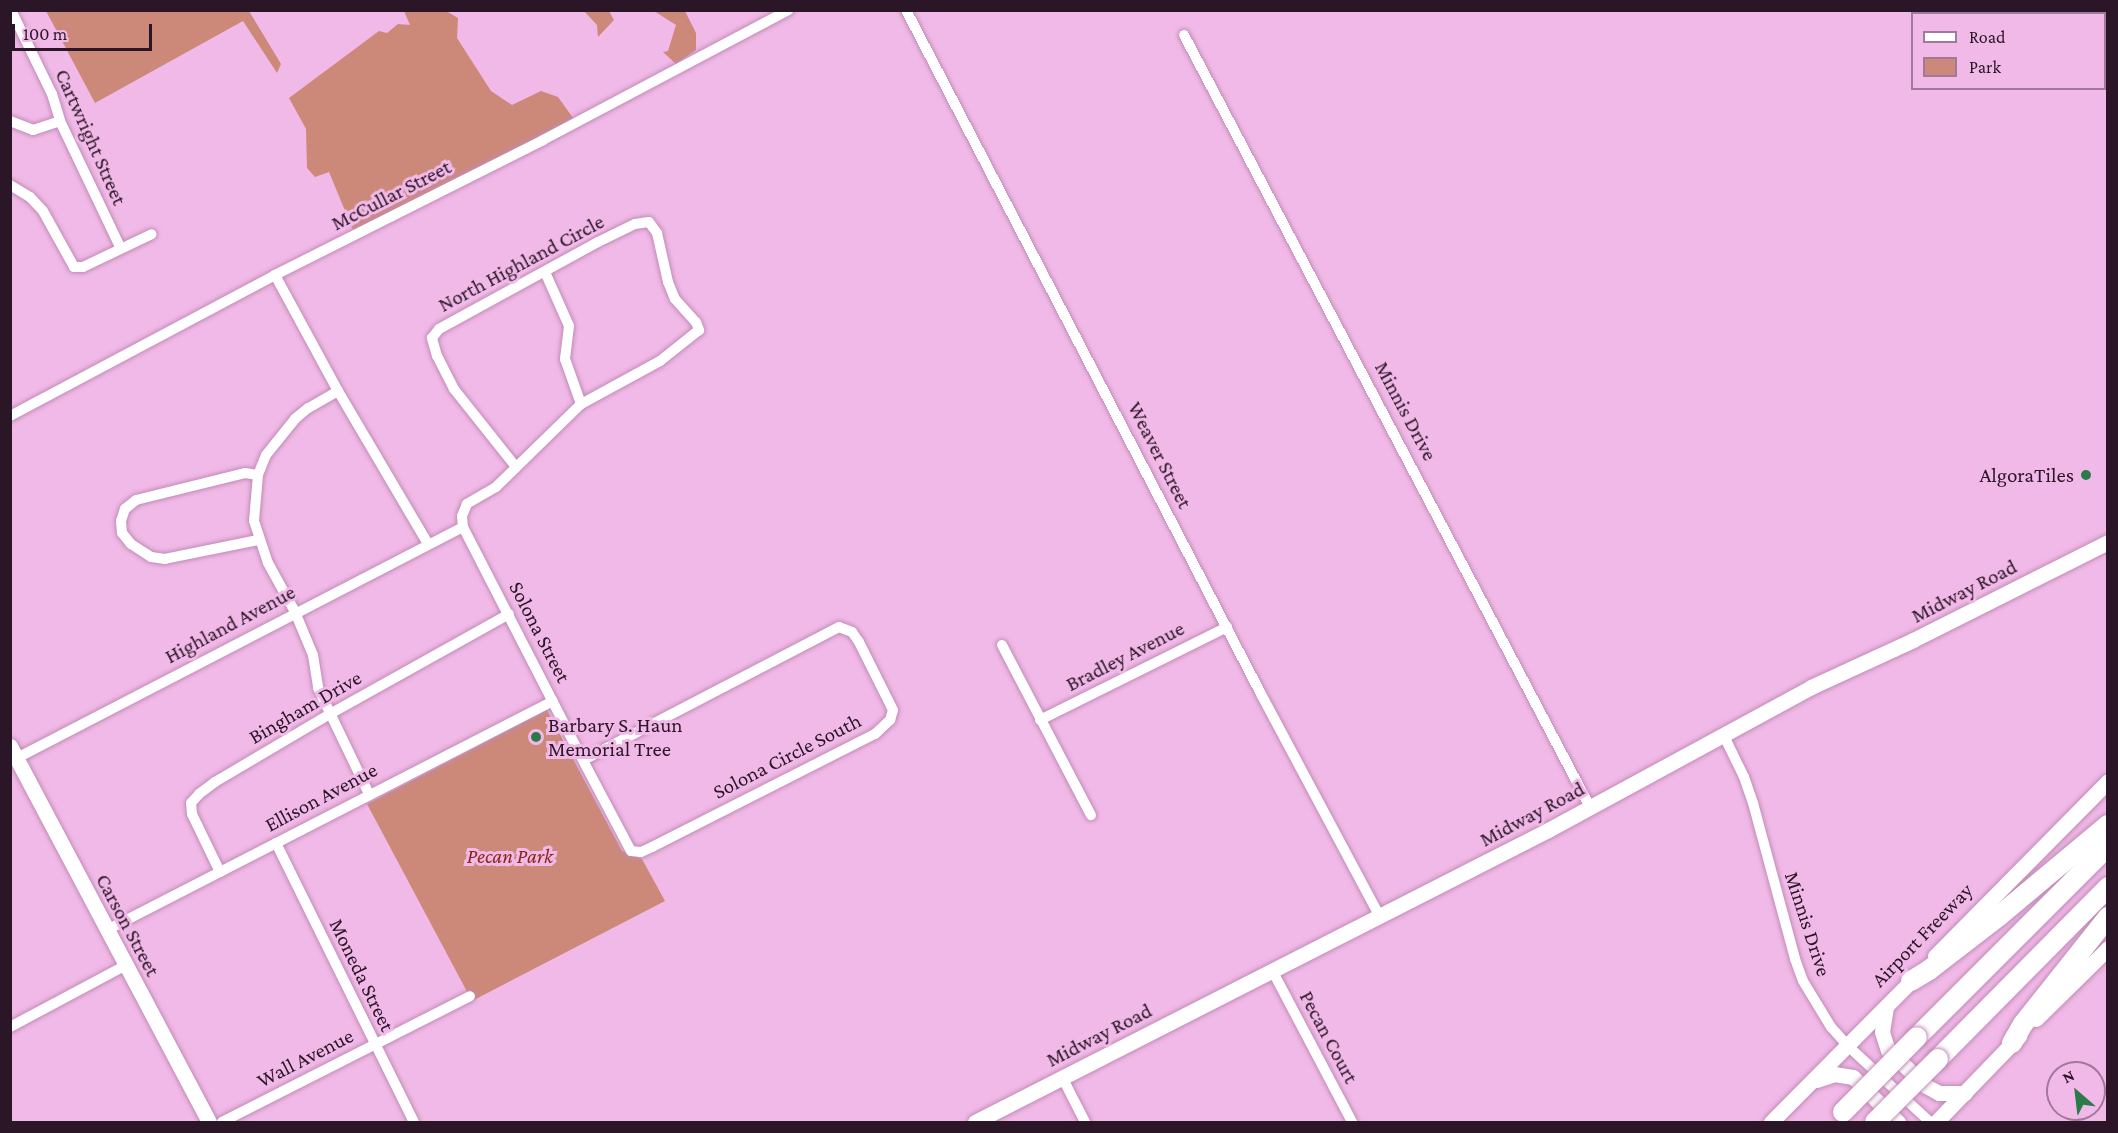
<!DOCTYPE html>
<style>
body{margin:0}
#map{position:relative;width:2118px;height:1133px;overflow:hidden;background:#f1b9e7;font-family:"Crimson Pro",serif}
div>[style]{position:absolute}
.green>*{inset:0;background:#cc897a}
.roads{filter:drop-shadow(0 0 2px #c18bb7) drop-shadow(0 0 2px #c18bb7)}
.street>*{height:10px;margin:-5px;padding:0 5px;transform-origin:5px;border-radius:5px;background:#fff}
.secondary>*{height:15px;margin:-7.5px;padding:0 7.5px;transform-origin:7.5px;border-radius:7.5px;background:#fff}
.highway>*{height:20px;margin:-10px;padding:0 10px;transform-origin:10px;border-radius:10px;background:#fff}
.bridges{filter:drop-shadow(0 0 2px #c18bb7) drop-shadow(0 0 2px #c18bb7)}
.highway-bridge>*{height:20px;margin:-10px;padding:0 10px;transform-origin:10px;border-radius:10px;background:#fff}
.dots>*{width:16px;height:16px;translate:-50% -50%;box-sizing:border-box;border:3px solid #f1b9e7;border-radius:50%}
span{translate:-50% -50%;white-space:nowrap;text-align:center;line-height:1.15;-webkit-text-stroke:6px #f1b9e7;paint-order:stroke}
.street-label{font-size:21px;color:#2b1628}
.poi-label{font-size:21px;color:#2b1628}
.right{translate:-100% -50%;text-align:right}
.left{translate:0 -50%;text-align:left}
.park-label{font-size:21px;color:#8b2814;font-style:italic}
.frame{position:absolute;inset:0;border:12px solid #2b1628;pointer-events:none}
.legend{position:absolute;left:1911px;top:12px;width:195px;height:78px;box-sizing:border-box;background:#f1b9e7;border:2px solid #a2789b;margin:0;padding:8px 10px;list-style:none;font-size:18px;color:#2b1628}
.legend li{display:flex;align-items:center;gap:12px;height:30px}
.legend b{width:30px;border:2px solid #a2789b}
.north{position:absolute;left:2046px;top:1061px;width:60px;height:60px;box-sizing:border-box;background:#f1b9e7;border:2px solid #a2789b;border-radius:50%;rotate:332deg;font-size:16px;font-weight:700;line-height:24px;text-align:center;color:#2b1628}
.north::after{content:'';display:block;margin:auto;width:21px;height:27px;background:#2c7a4a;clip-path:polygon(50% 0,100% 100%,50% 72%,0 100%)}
.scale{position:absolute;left:12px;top:24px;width:140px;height:27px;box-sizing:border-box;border:3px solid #2b1628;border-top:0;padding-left:8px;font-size:18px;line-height:21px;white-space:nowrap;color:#2b1628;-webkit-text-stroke:4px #f1b9e7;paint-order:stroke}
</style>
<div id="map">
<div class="green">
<i style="clip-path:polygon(46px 11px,249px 11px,281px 64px,277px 73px,243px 21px,95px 103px)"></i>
<i style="clip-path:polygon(404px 11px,446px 11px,458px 18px,457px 38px,491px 91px,512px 105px,541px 91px,558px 97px,576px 122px,355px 235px,329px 172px,315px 177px,307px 168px,306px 129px,289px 98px,379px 31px,387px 33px,398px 24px,410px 25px)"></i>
<i style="clip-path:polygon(584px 11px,609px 11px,614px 20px,598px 37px,597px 25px)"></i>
<i style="clip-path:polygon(654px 11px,685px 11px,696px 33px,696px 50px,676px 64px,663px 52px,668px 51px,676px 25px)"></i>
<i style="clip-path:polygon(547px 710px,622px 851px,642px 859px,665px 901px,472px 1001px,367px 804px)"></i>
</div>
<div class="roads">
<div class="street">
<i style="left:11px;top:10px;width:93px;rotate:64deg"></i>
<i style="left:52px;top:94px;width:28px;rotate:73deg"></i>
<i style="left:60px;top:121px;width:140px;rotate:64.5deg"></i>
<i style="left:906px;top:10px;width:771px;rotate:62.57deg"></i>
<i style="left:1261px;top:694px;width:253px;rotate:61.9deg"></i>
<i style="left:1184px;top:35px;width:872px;rotate:62.26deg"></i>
<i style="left:10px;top:121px;width:25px;rotate:21deg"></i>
<i style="left:33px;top:130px;width:28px;rotate:-18deg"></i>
<i style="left:10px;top:185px;width:23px;rotate:31deg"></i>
<i style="left:30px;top:197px;width:19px;rotate:47deg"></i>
<i style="left:43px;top:211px;width:64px;rotate:61deg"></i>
<i style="left:74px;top:267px;width:9px"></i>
<i style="left:83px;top:267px;width:76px;rotate:-25.6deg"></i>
<i style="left:545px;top:272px;width:59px;rotate:66deg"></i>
<i style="left:569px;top:326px;width:33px;rotate:97deg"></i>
<i style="left:565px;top:359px;width:48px;rotate:70.4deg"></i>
<i style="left:275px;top:275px;width:132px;rotate:61.5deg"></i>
<i style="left:338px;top:391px;width:178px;rotate:59.5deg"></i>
<i style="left:338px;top:391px;width:34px;rotate:150deg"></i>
<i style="left:308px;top:408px;width:17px;rotate:140deg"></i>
<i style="left:295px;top:419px;width:46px;rotate:128.9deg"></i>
<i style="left:266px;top:455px;width:22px;rotate:112deg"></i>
<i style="left:258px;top:475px;width:46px;rotate:95deg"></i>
<i style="left:254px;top:521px;width:44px;rotate:71.6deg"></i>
<i style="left:268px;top:563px;width:56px;rotate:61.1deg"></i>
<i style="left:295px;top:612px;width:47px;rotate:67.3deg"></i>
<i style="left:313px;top:655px;width:33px;rotate:81deg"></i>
<i style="left:318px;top:688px;width:118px;rotate:64.3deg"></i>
<i style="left:10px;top:416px;width:300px;rotate:-28deg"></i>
<i style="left:275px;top:275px;width:300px;rotate:-26.7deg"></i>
<i style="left:543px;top:140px;width:278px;rotate:-27.9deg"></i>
<i style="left:516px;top:467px;width:100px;rotate:-128.5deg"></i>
<i style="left:454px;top:389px;width:37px;rotate:-117deg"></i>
<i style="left:437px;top:356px;width:19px;rotate:-106deg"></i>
<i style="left:432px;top:338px;width:11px;rotate:-52deg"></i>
<i style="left:439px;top:329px;width:181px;rotate:-28.7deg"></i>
<i style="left:598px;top:242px;width:41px;rotate:-25.9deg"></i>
<i style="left:635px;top:224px;width:14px;rotate:-8deg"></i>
<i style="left:649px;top:222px;width:14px;rotate:54deg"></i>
<i style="left:657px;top:233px;width:50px;rotate:77.3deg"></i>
<i style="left:668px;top:282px;width:18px;rotate:68deg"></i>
<i style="left:675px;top:299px;width:31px;rotate:48deg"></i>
<i style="left:696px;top:322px;width:9px;rotate:69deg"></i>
<i style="left:699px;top:330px;width:50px;rotate:141.5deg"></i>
<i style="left:660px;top:361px;width:90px;rotate:151.4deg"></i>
<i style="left:581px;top:404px;width:119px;rotate:135.7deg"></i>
<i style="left:496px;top:487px;width:34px;rotate:150deg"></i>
<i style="left:467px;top:504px;width:13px;rotate:113deg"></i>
<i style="left:462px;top:516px;width:11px;rotate:85deg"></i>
<i style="left:463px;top:527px;width:252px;rotate:62.8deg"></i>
<i style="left:578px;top:751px;width:113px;rotate:62.1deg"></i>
<i style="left:631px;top:851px;width:10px;rotate:6deg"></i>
<i style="left:641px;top:852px;width:12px;rotate:-24deg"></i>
<i style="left:652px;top:847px;width:250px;rotate:-26.9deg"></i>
<i style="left:875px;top:734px;width:21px;rotate:-43deg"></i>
<i style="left:890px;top:720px;width:10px;rotate:-73deg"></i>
<i style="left:893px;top:710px;width:76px;rotate:-116.6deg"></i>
<i style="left:859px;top:642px;width:12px;rotate:-125deg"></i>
<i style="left:852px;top:632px;width:14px;rotate:-159deg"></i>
<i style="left:839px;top:627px;width:288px;rotate:152.5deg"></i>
<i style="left:258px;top:540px;width:95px;rotate:168.5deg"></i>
<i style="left:165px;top:559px;width:14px;rotate:-172deg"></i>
<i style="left:151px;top:557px;width:24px;rotate:-147deg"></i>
<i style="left:131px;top:544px;width:14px;rotate:-129deg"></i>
<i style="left:122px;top:533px;width:12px;rotate:-95deg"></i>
<i style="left:121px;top:521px;width:13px;rotate:-72deg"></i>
<i style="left:125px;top:509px;width:14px;rotate:-39deg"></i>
<i style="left:136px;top:500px;width:112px;rotate:-13.9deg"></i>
<i style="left:245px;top:473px;width:13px;rotate:9deg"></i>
<i style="left:1002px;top:645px;width:192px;rotate:62.4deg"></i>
<i style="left:1040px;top:720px;width:209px;rotate:-26.4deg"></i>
<i style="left:1723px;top:734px;width:48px;rotate:64deg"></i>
<i style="left:1744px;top:777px;width:28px;rotate:71deg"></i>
<i style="left:1753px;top:803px;width:162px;rotate:74.9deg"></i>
<i style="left:1795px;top:959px;width:23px;rotate:70deg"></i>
<i style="left:1803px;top:981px;width:54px;rotate:58.7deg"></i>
<i style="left:1831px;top:1027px;width:25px;rotate:48deg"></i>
<i style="left:1848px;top:1046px;width:112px;rotate:42.8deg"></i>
<i style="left:17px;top:758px;width:502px;rotate:-27.38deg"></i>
<i style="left:276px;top:843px;width:311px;rotate:63.7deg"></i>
<i style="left:220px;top:872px;width:64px;rotate:-115.8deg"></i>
<i style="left:192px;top:814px;width:11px;rotate:-95deg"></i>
<i style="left:191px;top:803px;width:12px;rotate:-48deg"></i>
<i style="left:199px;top:794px;width:20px;rotate:-37deg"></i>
<i style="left:215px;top:782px;width:134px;rotate:-30.6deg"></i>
<i style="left:330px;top:714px;width:205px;rotate:-29.2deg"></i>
<i style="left:107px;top:930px;width:501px;rotate:-27.18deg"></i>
<i style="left:1272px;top:970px;width:172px;rotate:62.2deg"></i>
<i style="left:10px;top:1027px;width:132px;rotate:-28.1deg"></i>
<i style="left:1062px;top:1077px;width:51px;rotate:62.9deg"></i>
<i style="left:222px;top:1122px;width:278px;rotate:-26.9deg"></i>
</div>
<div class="secondary">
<i style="left:10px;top:746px;width:425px;rotate:62.1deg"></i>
<i style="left:1935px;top:956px;width:246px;rotate:-45.3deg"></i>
<i style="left:1886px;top:1007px;width:25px;rotate:99deg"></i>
<i style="left:1882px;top:1032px;width:19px;rotate:72deg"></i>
<i style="left:1888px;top:1050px;width:52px;rotate:43.5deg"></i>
<i style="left:1926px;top:1086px;width:15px;rotate:28deg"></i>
<i style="left:1939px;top:1093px;width:26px"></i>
<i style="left:2036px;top:1019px;width:101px;rotate:-44.6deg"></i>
<i style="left:1817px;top:1080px;width:18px;rotate:-19deg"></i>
<i style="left:1834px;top:1074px;width:19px;rotate:9deg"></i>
<i style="left:1853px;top:1077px;width:64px;rotate:45deg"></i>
<i style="left:975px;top:1122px;width:643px;rotate:-27deg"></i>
<i style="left:1548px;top:830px;width:299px;rotate:-28.5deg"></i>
<i style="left:1811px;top:687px;width:112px;rotate:-24.7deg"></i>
<i style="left:1913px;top:640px;width:218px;rotate:-26.7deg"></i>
<i style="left:1771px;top:1122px;width:209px;rotate:-45.2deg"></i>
<i style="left:1936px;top:1122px;width:120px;rotate:-46deg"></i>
</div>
<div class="highway">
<i style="left:1911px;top:981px;width:21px;rotate:-31deg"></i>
<i style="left:1929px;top:970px;width:88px;rotate:-37.6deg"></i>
<i style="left:1999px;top:916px;width:142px;rotate:-39.9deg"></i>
<i style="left:1917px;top:1037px;width:270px;rotate:-45deg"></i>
<i style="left:2012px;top:1043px;width:22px;rotate:-60deg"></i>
<i style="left:2023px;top:1024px;width:137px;rotate:-51.5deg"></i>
<i style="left:1938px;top:1059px;width:242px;rotate:-45.3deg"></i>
</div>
</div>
<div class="bridges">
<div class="highway-bridge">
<i style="left:1843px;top:1112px;width:105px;rotate:-45.4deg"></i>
<i style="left:1875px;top:1122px;width:89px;rotate:-45deg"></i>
</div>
</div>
<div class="dots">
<i style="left:2086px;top:475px;background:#2c7a4a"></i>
<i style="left:536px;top:737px;background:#2c7a4a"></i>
</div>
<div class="street-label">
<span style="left:91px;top:137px;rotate:66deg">Cartwright Street</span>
<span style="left:391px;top:195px;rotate:-27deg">McCullar Street</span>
<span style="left:521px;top:263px;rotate:-28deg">North Highland Circle</span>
<span style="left:1406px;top:411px;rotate:62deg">Minnis Drive</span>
<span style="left:1160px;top:455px;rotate:63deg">Weaver Street</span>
<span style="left:1964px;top:591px;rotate:-27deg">Midway Road</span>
<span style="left:230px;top:624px;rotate:-28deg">Highland Avenue</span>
<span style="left:540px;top:632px;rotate:63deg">Solona Street</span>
<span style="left:1125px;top:656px;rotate:-27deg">Bradley Avenue</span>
<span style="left:305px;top:707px;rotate:-30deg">Bingham Drive</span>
<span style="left:787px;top:756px;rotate:-27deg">Solona Circle South</span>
<span style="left:321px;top:797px;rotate:-28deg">Ellison Avenue</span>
<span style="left:1532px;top:814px;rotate:-28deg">Midway Road</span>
<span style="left:1808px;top:924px;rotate:72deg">Minnis Drive</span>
<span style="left:128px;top:925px;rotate:62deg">Carson Street</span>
<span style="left:1922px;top:935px;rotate:-46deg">Airport Freeway</span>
<span style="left:362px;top:975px;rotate:64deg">Moneda Street</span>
<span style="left:1099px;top:1035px;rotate:-27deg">Midway Road</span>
<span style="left:1329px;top:1037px;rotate:62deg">Pecan Court</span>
<span style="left:305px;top:1058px;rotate:-27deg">Wall Avenue</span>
</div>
<div class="poi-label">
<span class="right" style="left:2074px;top:475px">AlgoraTiles</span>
<span class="left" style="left:548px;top:737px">Barbary S. Haun<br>Memorial Tree</span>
</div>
<div class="park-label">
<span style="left:510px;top:856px">Pecan Park</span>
</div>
<div class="frame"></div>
<ul class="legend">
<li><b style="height:8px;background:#fff"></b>Road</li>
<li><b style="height:16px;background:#cc897a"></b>Park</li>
</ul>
<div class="north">N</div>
<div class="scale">100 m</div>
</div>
